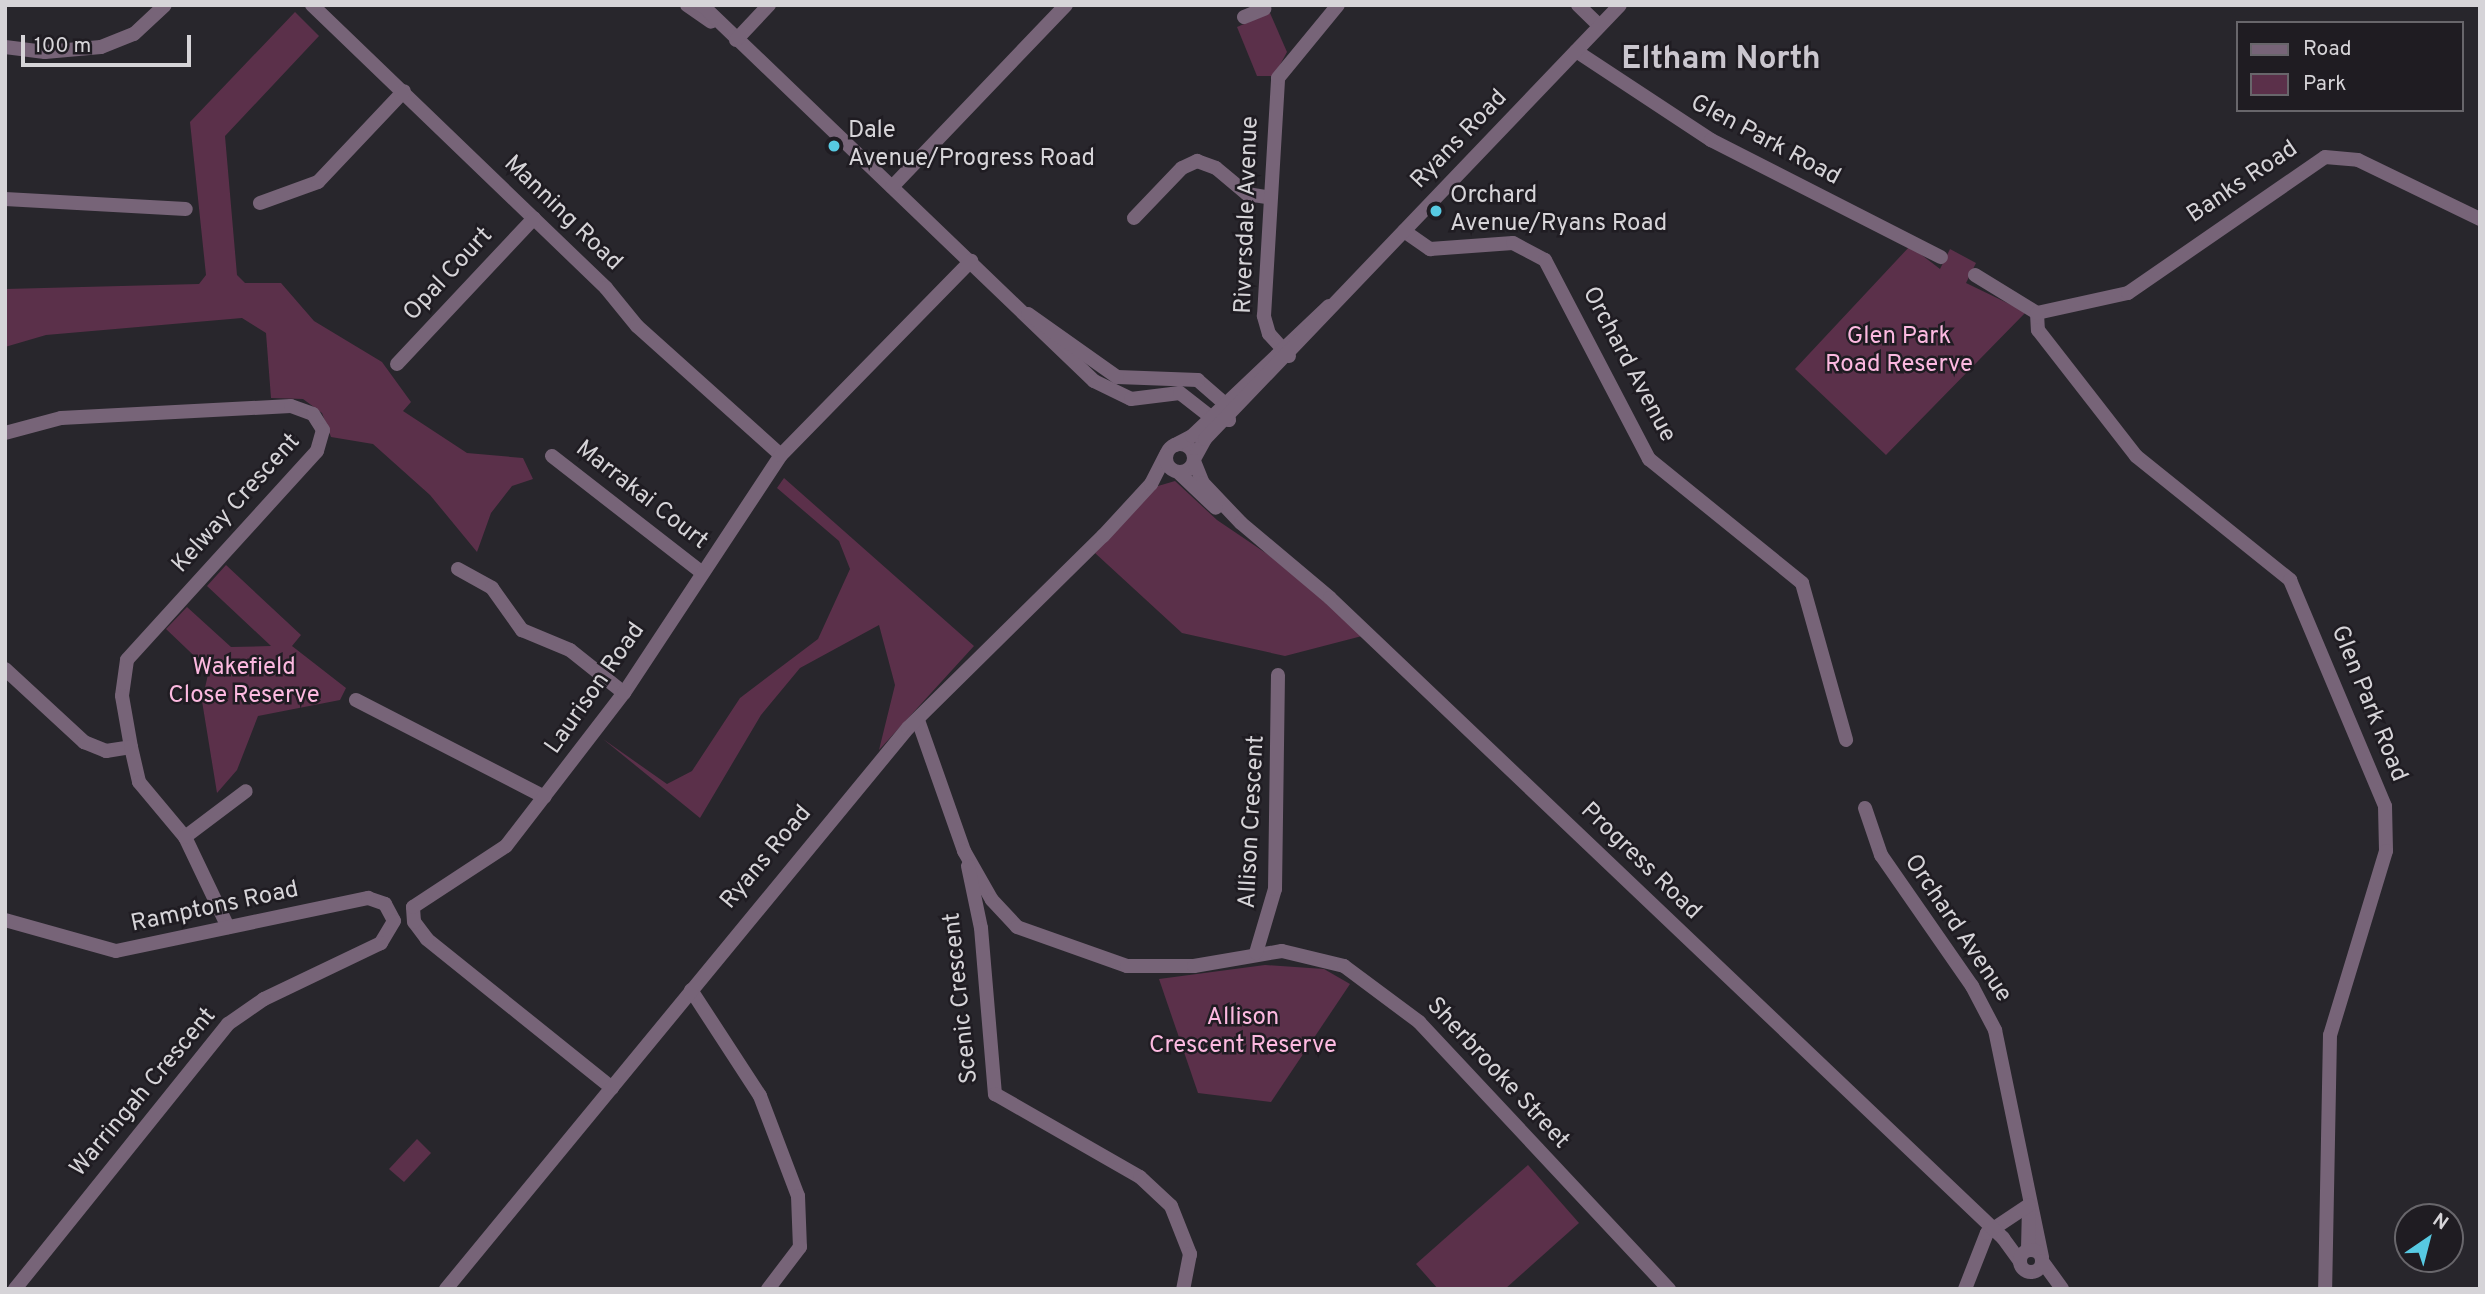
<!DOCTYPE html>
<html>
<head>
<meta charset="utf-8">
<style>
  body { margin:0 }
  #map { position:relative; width:2485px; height:1294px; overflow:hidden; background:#28262c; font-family:Overpass,sans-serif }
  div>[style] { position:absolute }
  .green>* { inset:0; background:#5b304a }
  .minor>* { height:14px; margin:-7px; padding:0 7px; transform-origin:7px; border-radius:7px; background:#776478 }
  .tertiary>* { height:14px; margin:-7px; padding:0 7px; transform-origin:7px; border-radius:7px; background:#776478 }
  .tertiary>.ring { margin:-7px; padding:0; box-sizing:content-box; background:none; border:14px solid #776478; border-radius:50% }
  .dots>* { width:19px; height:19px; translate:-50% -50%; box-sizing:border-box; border:4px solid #1f1c22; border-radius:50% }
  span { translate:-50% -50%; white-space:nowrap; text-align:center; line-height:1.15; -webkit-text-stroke:5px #1f1c22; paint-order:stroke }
  .poi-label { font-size:24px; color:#d6d4d8 }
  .left { translate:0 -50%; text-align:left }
  .street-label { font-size:24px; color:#d6d4d8 }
  .park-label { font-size:24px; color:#fcb9e0 }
  .district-label { font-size:32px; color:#cac6ce; font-weight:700 }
  .frame { position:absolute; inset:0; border:7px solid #d6d4d8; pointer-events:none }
  .legend { position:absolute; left:2236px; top:21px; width:228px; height:91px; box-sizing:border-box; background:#1f1c22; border:2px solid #68666b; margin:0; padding:9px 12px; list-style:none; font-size:21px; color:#d6d4d8 }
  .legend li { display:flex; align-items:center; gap:14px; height:35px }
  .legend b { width:35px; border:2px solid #68666b }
  .north { position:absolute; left:2394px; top:1203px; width:70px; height:70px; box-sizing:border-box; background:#1f1c22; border:2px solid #68666b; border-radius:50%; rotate:35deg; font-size:19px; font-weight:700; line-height:28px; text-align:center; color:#d6d4d8 }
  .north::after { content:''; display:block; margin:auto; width:24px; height:32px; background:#57c9e2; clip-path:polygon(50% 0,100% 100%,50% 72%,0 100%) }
  .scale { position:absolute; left:21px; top:35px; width:170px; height:32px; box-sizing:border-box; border:4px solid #d6d4d8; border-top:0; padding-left:9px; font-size:21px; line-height:24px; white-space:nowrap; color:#d6d4d8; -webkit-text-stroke:5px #1f1c22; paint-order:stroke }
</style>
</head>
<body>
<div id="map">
  <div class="green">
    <i style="clip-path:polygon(295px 12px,319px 36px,225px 136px,237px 275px,245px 283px,281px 283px,314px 321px,382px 362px,411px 402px,403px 411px,467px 453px,523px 458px,533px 479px,512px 486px,491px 513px,477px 552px,430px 495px,373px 444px,331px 437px,322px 413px,303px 399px,271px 398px,266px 333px,242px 318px,46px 335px,5px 347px,5px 289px,199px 284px,206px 275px,190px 122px)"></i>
    <i style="clip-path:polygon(1270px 13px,1287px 52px,1274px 76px,1257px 76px,1237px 27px)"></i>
    <i style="clip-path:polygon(1910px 246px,1940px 269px,1950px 249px,1976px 263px,1966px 283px,2026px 312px,1886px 455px,1795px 369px)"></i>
    <i style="clip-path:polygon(784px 478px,974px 646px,879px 750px,895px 685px,879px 625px,800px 668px,761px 715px,700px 818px,603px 739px,667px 784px,692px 771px,740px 698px,818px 639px,850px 569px,839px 541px,777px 488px)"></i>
    <i style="clip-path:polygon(1175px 481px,1217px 520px,1288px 568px,1362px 636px,1285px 656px,1182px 633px,1095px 553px,1122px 519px,1158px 486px)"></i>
    <i style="clip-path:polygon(226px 565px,301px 635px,292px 646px,346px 688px,340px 700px,258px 716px,237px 770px,217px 793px,202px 701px,209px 670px,166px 629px,187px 607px,231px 647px,271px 646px,207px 586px)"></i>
    <i style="clip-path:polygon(1265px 965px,1324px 969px,1350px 984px,1271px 1102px,1198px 1093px,1159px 979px)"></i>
    <i style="clip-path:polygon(417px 1139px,431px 1153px,404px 1182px,389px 1169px)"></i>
    <i style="clip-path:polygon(1528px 1165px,1579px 1223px,1505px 1289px,1438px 1289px,1416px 1264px)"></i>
  </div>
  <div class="minor">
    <i style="left:312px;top:5px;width:408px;rotate:43.9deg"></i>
    <i style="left:606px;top:288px;width:49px;rotate:50.8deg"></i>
    <i style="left:637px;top:326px;width:193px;rotate:41.9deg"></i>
    <i style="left:687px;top:5px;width:29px;rotate:35deg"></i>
    <i style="left:702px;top:5px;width:543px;rotate:43.81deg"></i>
    <i style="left:1094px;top:381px;width:41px;rotate:25.9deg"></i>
    <i style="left:1131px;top:399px;width:49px;rotate:-7deg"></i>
    <i style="left:1180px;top:393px;width:39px;rotate:38deg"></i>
    <i style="left:1211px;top:417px;width:18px;rotate:9deg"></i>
    <i style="left:1229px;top:420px;width:18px;rotate:-106deg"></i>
    <i style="left:1224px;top:403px;width:35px;rotate:-139deg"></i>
    <i style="left:1198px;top:380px;width:81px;rotate:-177.9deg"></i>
    <i style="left:1117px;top:377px;width:109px;rotate:-144.7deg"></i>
    <i style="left:1578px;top:5px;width:30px;rotate:44deg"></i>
    <i style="left:1244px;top:17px;width:22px;rotate:-22deg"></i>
    <i style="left:736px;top:40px;width:48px;rotate:-46.7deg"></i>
    <i style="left:5px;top:47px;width:40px;rotate:7.1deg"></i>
    <i style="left:45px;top:52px;width:56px;rotate:-5.1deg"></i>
    <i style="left:101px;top:47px;width:35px;rotate:-22deg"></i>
    <i style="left:134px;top:34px;width:42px;rotate:-43.1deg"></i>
    <i style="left:1576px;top:51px;width:162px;rotate:33.4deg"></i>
    <i style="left:1711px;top:140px;width:258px;rotate:27deg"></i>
    <i style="left:892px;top:187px;width:252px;rotate:-46.3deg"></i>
    <i style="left:5px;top:199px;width:181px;rotate:3.2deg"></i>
    <i style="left:260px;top:203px;width:62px;rotate:-19.9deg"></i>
    <i style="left:318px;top:182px;width:125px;rotate:-46.6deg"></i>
    <i style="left:1134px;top:218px;width:69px;rotate:-46.2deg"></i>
    <i style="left:1182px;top:168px;width:17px;rotate:-25deg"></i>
    <i style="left:1197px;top:161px;width:20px;rotate:20deg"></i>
    <i style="left:1216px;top:168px;width:40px;rotate:40deg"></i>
    <i style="left:1247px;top:194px;width:20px;rotate:9deg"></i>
    <i style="left:1404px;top:231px;width:32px;rotate:35deg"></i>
    <i style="left:1430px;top:249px;width:83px;rotate:-4.1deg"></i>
    <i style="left:1513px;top:243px;width:36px;rotate:28deg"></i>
    <i style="left:1545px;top:260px;width:225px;rotate:62.4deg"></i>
    <i style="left:1649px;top:459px;width:197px;rotate:39deg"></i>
    <i style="left:1802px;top:583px;width:163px;rotate:74.3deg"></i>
    <i style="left:1975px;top:275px;width:73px;rotate:31.5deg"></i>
    <i style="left:2037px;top:313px;width:17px;rotate:87deg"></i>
    <i style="left:2038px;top:330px;width:160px;rotate:52.1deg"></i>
    <i style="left:2136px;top:456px;width:198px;rotate:38.8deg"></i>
    <i style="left:2290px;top:580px;width:245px;rotate:67.2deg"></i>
    <i style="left:2385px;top:806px;width:45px;rotate:88.7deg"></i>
    <i style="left:2386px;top:851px;width:192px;rotate:106.9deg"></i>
    <i style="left:2330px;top:1035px;width:254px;rotate:91.1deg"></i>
    <i style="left:2037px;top:313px;width:93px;rotate:-12.4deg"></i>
    <i style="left:2128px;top:293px;width:239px;rotate:-34.6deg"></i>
    <i style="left:2325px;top:157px;width:33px;rotate:5deg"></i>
    <i style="left:2358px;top:160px;width:136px;rotate:25.8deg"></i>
    <i style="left:1289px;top:356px;width:30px;rotate:-132deg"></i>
    <i style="left:1269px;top:334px;width:19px;rotate:-106deg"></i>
    <i style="left:1264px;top:316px;width:238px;rotate:-86.6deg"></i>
    <i style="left:1278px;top:78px;width:94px;rotate:-50.6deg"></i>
    <i style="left:397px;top:364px;width:200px;rotate:-46.8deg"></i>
    <i style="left:5px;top:433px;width:58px;rotate:-15deg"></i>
    <i style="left:61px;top:418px;width:230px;rotate:-3deg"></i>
    <i style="left:291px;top:406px;width:23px;rotate:20deg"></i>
    <i style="left:313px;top:414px;width:19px;rotate:58deg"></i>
    <i style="left:323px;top:430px;width:22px;rotate:106deg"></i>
    <i style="left:317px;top:451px;width:282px;rotate:132.3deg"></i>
    <i style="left:127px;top:660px;width:36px;rotate:98deg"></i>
    <i style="left:122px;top:696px;width:52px;rotate:80deg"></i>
    <i style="left:552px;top:456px;width:189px;rotate:37.9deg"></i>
    <i style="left:458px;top:569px;width:39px;rotate:29deg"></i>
    <i style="left:492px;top:588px;width:52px;rotate:54.5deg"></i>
    <i style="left:522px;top:630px;width:52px;rotate:22.6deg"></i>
    <i style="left:570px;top:650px;width:69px;rotate:38.5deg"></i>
    <i style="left:5px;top:669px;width:108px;rotate:42.7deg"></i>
    <i style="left:84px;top:742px;width:24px;rotate:22deg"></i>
    <i style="left:106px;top:751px;width:25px;rotate:-9deg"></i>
    <i style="left:131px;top:747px;width:36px;rotate:77deg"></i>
    <i style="left:139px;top:782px;width:72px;rotate:50.1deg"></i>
    <i style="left:185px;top:837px;width:100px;rotate:64.5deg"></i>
    <i style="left:356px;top:700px;width:212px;rotate:27.2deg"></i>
    <i style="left:919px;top:723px;width:136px;rotate:70.6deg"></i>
    <i style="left:964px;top:851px;width:56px;rotate:60.3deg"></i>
    <i style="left:992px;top:900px;width:37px;rotate:47deg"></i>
    <i style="left:1017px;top:927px;width:117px;rotate:19.5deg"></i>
    <i style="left:1127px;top:966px;width:67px"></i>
    <i style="left:1194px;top:966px;width:89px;rotate:-9.7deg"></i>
    <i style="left:1282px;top:951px;width:64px;rotate:13.6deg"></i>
    <i style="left:1344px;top:966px;width:94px;rotate:36.7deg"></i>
    <i style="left:1419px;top:1022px;width:366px;rotate:46.9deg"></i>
    <i style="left:1865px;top:808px;width:50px;rotate:71.2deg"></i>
    <i style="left:1881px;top:855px;width:160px;rotate:55.2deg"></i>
    <i style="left:1972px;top:986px;width:50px;rotate:62.4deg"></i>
    <i style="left:1995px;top:1030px;width:232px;rotate:78.3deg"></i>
    <i style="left:185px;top:837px;width:76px;rotate:-37deg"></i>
    <i style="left:968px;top:866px;width:63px;rotate:78.2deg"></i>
    <i style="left:981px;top:928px;width:167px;rotate:85.2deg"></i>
    <i style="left:995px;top:1094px;width:167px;rotate:29.8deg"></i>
    <i style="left:1140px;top:1177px;width:42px;rotate:43.1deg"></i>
    <i style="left:1171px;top:1206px;width:52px;rotate:68.4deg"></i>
    <i style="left:1190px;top:1254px;width:36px;rotate:101deg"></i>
    <i style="left:5px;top:920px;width:115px;rotate:15.6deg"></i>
    <i style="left:116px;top:951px;width:258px;rotate:-11.9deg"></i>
    <i style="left:368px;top:898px;width:18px;rotate:19deg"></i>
    <i style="left:385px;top:904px;width:19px;rotate:62deg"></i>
    <i style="left:394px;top:921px;width:26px;rotate:121deg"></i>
    <i style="left:381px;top:943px;width:130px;rotate:154.4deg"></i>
    <i style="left:264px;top:999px;width:44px;rotate:145.2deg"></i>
    <i style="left:228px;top:1024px;width:340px;rotate:128.8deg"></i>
    <i style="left:1256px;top:953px;width:67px;rotate:-73.5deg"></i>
    <i style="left:1275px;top:889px;width:214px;rotate:-89.2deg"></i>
    <i style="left:691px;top:990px;width:126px;rotate:56.9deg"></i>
    <i style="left:760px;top:1096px;width:107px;rotate:69.2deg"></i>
    <i style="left:798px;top:1196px;width:51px;rotate:87.8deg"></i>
    <i style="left:800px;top:1247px;width:53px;rotate:127.3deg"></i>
    <i style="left:612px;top:1088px;width:238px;rotate:-141.2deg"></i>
    <i style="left:427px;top:939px;width:21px;rotate:-127deg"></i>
    <i style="left:414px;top:922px;width:15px;rotate:-94deg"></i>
    <i style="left:413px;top:907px;width:111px;rotate:-33.3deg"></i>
    <i style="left:506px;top:846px;width:193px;rotate:-52.4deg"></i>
    <i style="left:624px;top:693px;width:285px;rotate:-56.6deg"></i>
    <i style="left:781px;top:455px;width:272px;rotate:-45.6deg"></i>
    <i style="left:2028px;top:1250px;width:45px;rotate:-88.7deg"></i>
    <i style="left:446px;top:1289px;width:727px;rotate:-50.53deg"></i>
    <i style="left:908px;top:728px;width:274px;rotate:-44.6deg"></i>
    <i style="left:1103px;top:536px;width:71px;rotate:-47.3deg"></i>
    <i style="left:1151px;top:484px;width:33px;rotate:-63deg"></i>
    <i style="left:1965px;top:1289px;width:60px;rotate:-68.6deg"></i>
    <i style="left:1987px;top:1233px;width:50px;rotate:-33.7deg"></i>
  </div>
  <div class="tertiary">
    <i class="ring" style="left:1166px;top:444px;width:14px;height:14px"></i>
    <i style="left:1175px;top:445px;width:19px;rotate:-28deg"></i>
    <i style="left:1192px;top:436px;width:189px;rotate:-43.5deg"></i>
    <i style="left:1194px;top:459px;width:23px;rotate:-61deg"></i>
    <i style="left:1205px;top:439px;width:600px;rotate:-46.28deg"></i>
    <i style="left:1194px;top:461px;width:24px;rotate:68deg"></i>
    <i style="left:1203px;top:483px;width:55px;rotate:46.5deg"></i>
    <i style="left:1241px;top:523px;width:116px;rotate:40.1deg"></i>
    <i style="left:1330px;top:598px;width:929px;rotate:43.56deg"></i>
    <i style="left:2003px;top:1238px;width:29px;rotate:54deg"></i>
    <i style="left:1178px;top:472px;width:52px;rotate:43.5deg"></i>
    <i class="ring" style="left:2020px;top:1250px;width:8px;height:8px"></i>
    <i style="left:2042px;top:1261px;width:34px;rotate:54deg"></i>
  </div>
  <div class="dots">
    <i style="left:834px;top:146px;background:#57c9e2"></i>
    <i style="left:1436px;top:211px;background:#57c9e2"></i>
  </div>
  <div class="poi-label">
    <span class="left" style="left:848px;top:146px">Dale<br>Avenue/Progress Road</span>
    <span class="left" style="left:1450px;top:211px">Orchard<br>Avenue/Ryans Road</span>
  </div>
  <div class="street-label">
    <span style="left:1460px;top:140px;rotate:-46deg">Ryans Road</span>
    <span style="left:1765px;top:141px;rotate:28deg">Glen Park Road</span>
    <span style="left:2243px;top:183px;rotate:-34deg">Banks Road</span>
    <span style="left:562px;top:214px;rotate:44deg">Manning Road</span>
    <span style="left:1248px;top:215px;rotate:-88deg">Riversdale Avenue</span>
    <span style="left:449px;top:275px;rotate:-47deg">Opal Court</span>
    <span style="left:1628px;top:365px;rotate:62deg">Orchard Avenue</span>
    <span style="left:641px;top:496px;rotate:38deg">Marrakai Court</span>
    <span style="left:237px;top:504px;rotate:-48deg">Kelway Crescent</span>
    <span style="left:596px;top:689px;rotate:-55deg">Laurison Road</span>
    <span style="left:2368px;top:704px;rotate:68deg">Glen Park Road</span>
    <span style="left:1253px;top:822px;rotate:-87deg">Allison Crescent</span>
    <span style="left:767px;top:858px;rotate:-50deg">Ryans Road</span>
    <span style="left:1640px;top:862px;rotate:44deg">Progress Road</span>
    <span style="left:215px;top:908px;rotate:-12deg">Ramptons Road</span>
    <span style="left:1957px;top:929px;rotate:56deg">Orchard Avenue</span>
    <span style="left:962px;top:998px;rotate:-96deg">Scenic Crescent</span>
    <span style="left:1497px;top:1074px;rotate:47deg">Sherbrooke Street</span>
    <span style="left:144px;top:1093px;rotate:-50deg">Warringah Crescent</span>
  </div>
  <div class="park-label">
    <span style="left:1899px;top:352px">Glen Park<br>Road Reserve</span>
    <span style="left:244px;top:683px">Wakefield<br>Close Reserve</span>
    <span style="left:1243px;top:1033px">Allison<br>Crescent Reserve</span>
  </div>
  <div class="district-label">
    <span style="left:1721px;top:60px">Eltham North</span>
  </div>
  <div class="frame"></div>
  <ul class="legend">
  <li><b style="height:9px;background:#776478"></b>Road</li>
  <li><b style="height:19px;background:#5b304a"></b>Park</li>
  </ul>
  <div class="north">N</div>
  <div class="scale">100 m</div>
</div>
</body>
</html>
